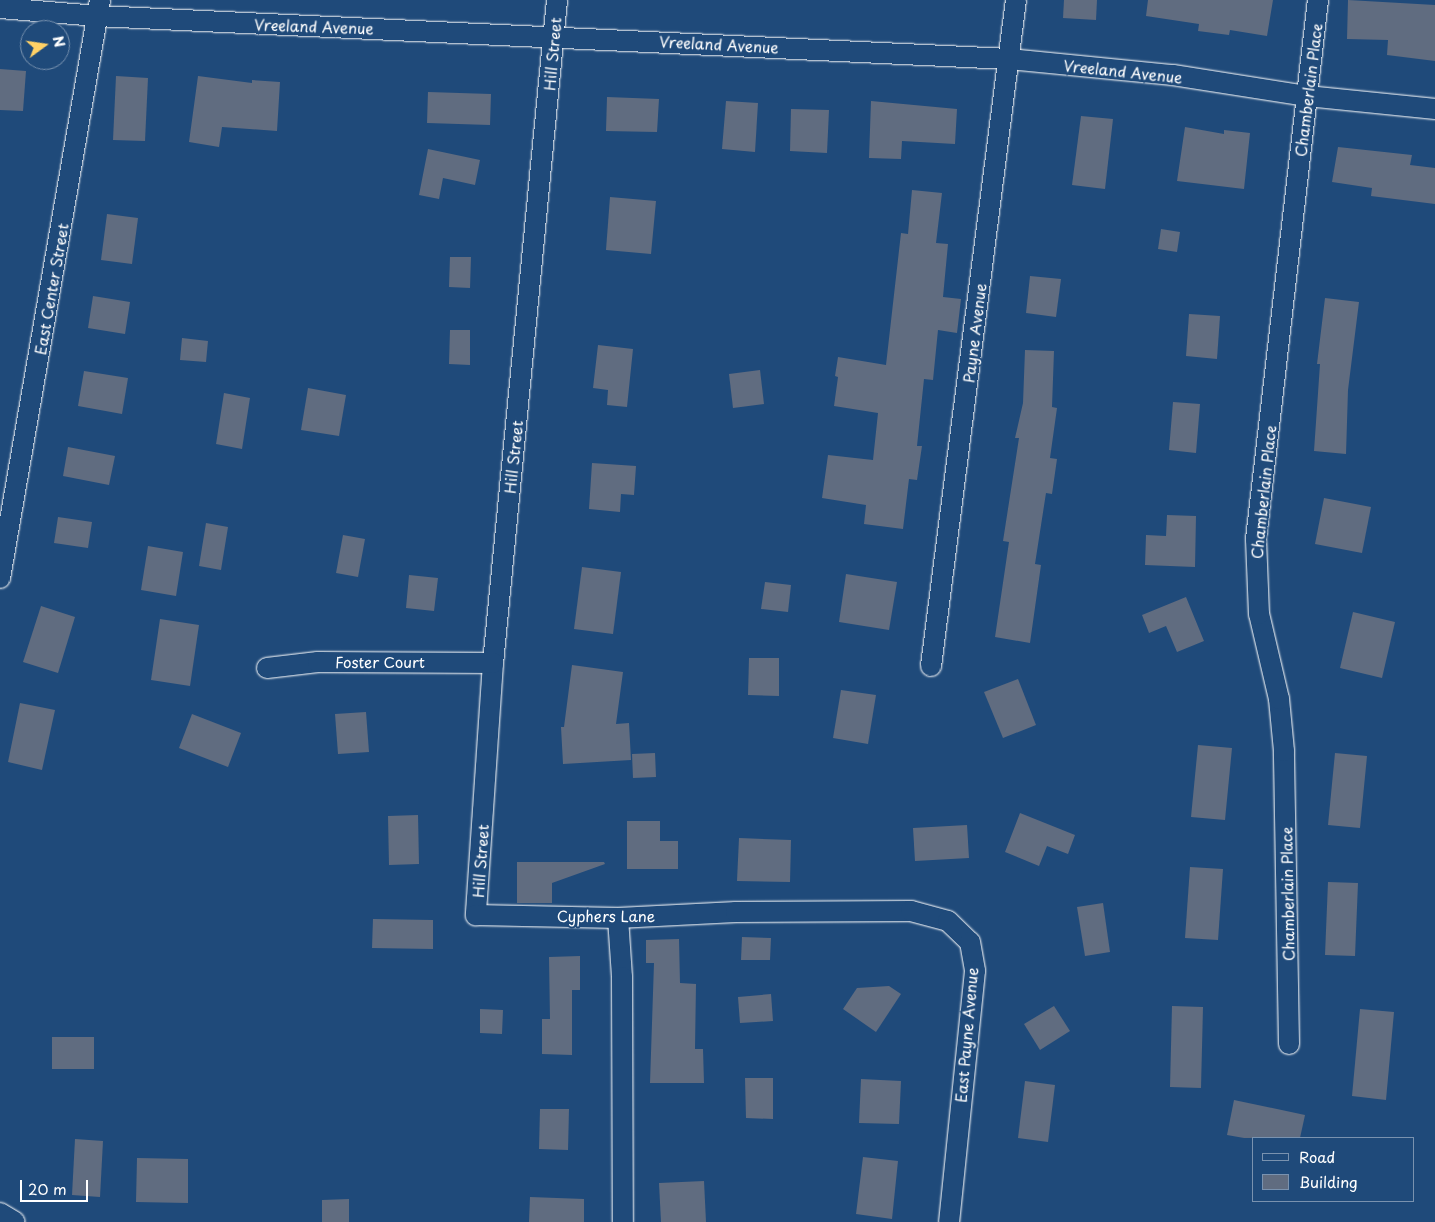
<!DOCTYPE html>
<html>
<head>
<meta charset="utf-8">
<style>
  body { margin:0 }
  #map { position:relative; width:1435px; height:1222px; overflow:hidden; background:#1f4a7a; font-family:"Playpen Sans",sans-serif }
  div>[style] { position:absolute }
  .building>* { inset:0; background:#606c80 }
  .roads { filter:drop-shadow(0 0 1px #fff) drop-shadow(0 0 1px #fff) }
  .street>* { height:20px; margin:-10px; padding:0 10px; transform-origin:10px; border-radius:10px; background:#1f4a7a }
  span { translate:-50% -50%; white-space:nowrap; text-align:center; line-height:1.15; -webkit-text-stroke:4px #1f4a7a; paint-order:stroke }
  .street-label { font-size:15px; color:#fff }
  .legend { position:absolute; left:1252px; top:1137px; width:162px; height:65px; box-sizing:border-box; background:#1f4a7a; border:1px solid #7992af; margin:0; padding:6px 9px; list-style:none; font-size:15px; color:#fff }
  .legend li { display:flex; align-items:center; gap:10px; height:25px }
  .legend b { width:25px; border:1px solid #7992af }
  .north { position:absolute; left:20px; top:20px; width:50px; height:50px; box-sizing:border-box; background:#1f4a7a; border:1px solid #7992af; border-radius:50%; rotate:76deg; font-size:14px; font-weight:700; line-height:20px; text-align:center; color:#fff }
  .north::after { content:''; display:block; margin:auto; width:18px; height:22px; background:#ffd166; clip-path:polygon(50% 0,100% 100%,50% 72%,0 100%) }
  .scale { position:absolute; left:20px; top:1180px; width:68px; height:22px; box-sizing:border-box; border:2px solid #fff; border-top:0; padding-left:6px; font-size:15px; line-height:18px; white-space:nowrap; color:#fff; -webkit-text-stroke:4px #1f4a7a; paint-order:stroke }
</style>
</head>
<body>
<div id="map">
  <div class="building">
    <i style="clip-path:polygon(1064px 0,1097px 0,1096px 20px,1063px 18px)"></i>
    <i style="clip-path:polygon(1148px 0,1273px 0,1267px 36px,1230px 30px,1229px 35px,1198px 31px,1199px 24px,1146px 16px)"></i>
    <i style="clip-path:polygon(1348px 0,1435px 5px,1435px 61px,1387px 55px,1388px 40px,1347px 39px)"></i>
    <i style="clip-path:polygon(0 69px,26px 71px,23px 111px,0 110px)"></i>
    <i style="clip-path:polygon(116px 76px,148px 78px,145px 141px,113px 140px)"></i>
    <i style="clip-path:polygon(198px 76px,252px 83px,252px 80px,280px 82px,277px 131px,222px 127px,219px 147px,189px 142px)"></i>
    <i style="clip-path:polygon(428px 92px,491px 94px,490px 125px,427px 123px)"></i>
    <i style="clip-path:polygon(607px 97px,659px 99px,657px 132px,606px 131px)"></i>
    <i style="clip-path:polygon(726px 101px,758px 103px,755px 152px,722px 149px)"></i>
    <i style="clip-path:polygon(871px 101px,957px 109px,955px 144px,902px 141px,901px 159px,869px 158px)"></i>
    <i style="clip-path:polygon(791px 109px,829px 110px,827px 153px,790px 151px)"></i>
    <i style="clip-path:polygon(1081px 116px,1113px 119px,1105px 189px,1072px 185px)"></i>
    <i style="clip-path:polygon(1185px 127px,1224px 134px,1224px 130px,1250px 133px,1244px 189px,1177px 181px)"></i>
    <i style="clip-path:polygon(1338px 147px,1412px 155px,1410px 165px,1435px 168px,1435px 204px,1371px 196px,1372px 188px,1332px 182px)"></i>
    <i style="clip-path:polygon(428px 149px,480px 160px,475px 185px,443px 178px,439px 199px,419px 195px)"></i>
    <i style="clip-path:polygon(912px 190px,942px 193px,936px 243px,948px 244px,943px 297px,961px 299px,957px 333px,938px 330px,933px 380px,924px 379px,917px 446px,922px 446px,917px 480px,909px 479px,903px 529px,864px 524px,866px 505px,822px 498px,828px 455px,873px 460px,878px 413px,834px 406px,838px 377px,835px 376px,838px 357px,886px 365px,901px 233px,908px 234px)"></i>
    <i style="clip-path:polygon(610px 197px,656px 201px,651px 254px,606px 250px)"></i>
    <i style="clip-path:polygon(107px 214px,138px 218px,132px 264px,101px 260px)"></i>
    <i style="clip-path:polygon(1161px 229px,1180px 232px,1177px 252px,1158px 249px)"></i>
    <i style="clip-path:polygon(450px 257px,471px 257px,470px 288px,449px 287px)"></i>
    <i style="clip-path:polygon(1030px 276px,1061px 279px,1056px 317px,1026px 313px)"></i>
    <i style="clip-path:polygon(93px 296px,130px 302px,125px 334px,88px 328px)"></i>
    <i style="clip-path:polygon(1325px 298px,1359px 302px,1348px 390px,1346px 454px,1314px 451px,1320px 364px,1317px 364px)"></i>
    <i style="clip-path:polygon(1189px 314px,1220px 316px,1217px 359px,1186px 356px)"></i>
    <i style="clip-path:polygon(450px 330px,470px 330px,470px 365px,449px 364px)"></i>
    <i style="clip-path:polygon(182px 338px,208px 341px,206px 362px,180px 360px)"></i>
    <i style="clip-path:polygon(598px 345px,633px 349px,627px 407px,607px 405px,608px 390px,593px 388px)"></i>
    <i style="clip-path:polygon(1025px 350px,1054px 351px,1052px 407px,1057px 408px,1050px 458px,1057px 459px,1052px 494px,1046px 493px,1035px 564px,1041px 565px,1030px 643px,995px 637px,1009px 542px,1003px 541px,1019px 438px,1015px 438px,1023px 403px)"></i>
    <i style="clip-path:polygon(760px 370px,764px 404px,733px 408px,729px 374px)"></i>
    <i style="clip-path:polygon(84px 371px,128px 378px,122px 414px,78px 406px)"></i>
    <i style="clip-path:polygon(308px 388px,346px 395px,339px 436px,301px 430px)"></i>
    <i style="clip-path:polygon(224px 393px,250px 398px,242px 449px,216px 444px)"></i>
    <i style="clip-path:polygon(1173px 402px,1200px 404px,1196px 453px,1169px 450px)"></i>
    <i style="clip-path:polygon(68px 447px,115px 456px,109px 485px,63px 476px)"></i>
    <i style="clip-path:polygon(592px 463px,636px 466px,634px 495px,621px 494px,620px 512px,589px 509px)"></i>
    <i style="clip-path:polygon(1324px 498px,1371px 507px,1362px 553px,1315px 544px)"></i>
    <i style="clip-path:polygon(1167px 515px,1196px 516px,1195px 567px,1145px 565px,1146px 535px,1166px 536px)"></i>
    <i style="clip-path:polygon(58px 517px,92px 522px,88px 548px,54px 543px)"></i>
    <i style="clip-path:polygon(206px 523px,228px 527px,221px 570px,199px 566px)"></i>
    <i style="clip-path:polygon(343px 535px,365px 539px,358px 577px,336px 573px)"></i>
    <i style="clip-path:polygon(148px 546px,183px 552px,176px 596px,141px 590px)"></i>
    <i style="clip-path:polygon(582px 567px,621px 572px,613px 634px,574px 629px)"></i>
    <i style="clip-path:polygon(846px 574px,897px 582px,889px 630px,839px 622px)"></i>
    <i style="clip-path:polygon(409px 575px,438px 578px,434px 611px,406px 608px)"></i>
    <i style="clip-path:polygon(765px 582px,791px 585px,788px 612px,761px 609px)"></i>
    <i style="clip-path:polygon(1186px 597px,1204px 641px,1177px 652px,1166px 626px,1149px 633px,1142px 615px)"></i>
    <i style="clip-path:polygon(41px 606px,75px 617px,58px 673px,23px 662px)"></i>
    <i style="clip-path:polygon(1353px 612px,1395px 622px,1382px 678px,1340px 668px)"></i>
    <i style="clip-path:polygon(160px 619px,199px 625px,190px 686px,151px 680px)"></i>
    <i style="clip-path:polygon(749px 658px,779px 658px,779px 696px,748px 695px)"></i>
    <i style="clip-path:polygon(572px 665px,623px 672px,616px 724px,629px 723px,631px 760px,563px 764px,561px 727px,564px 727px)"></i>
    <i style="clip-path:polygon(1018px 679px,1036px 725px,1003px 738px,984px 692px)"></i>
    <i style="clip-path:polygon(841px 690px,876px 695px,868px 744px,833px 738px)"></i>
    <i style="clip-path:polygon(20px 703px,55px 710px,42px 770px,8px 762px)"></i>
    <i style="clip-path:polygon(366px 712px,369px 752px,338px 754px,335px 714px)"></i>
    <i style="clip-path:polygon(192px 714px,241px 733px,228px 767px,179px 748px)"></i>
    <i style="clip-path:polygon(1198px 745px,1232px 748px,1225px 820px,1191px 817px)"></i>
    <i style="clip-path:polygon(655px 753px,656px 777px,633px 778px,632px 754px)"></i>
    <i style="clip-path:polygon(1335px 753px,1367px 756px,1360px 828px,1328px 825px)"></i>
    <i style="clip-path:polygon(1020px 813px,1075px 835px,1068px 854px,1047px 846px,1039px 866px,1005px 852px)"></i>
    <i style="clip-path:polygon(418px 815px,419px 864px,389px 865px,388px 816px)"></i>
    <i style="clip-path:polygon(627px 821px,660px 821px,660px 841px,678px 841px,678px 869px,627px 869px)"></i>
    <i style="clip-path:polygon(967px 825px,969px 858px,915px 861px,913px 828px)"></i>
    <i style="clip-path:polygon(739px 838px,791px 840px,790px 882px,737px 881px)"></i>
    <i style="clip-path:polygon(517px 862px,604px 862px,605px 864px,552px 883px,552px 903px,517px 903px)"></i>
    <i style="clip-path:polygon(1190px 867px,1223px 869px,1218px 940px,1185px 938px)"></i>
    <i style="clip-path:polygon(1328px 882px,1358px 883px,1355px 956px,1325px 955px)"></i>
    <i style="clip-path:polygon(1103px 903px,1110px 952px,1085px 956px,1077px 907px)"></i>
    <i style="clip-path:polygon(373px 919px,433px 920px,433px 949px,372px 948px)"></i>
    <i style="clip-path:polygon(742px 937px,771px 938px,770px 960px,741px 960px)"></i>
    <i style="clip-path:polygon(679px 939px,680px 983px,696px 984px,695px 1049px,703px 1049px,704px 1083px,650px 1083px,654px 963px,646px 963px,646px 940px)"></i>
    <i style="clip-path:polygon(580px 956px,580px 990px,572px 990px,572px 1055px,542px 1054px,542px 1019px,550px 1019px,549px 957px)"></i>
    <i style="clip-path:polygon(889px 986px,901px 994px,876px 1032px,843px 1009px,857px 988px)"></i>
    <i style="clip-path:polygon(771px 994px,773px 1021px,740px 1023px,738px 997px)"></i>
    <i style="clip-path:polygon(1054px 1006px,1070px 1031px,1040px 1050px,1024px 1024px)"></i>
    <i style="clip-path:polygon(1172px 1006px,1203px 1007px,1201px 1088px,1170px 1087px)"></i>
    <i style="clip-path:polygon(480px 1009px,503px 1010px,502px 1034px,480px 1033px)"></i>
    <i style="clip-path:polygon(1360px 1009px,1394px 1012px,1386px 1100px,1352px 1096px)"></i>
    <i style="clip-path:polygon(52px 1037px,94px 1037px,94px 1069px,52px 1069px)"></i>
    <i style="clip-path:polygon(745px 1078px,773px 1078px,773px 1119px,746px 1118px)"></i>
    <i style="clip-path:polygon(861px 1079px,901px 1081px,899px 1124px,859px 1123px)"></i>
    <i style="clip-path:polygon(1025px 1081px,1055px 1085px,1048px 1142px,1018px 1138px)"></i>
    <i style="clip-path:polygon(1234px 1100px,1305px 1115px,1300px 1138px,1244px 1138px,1227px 1135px)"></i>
    <i style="clip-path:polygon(540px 1109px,569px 1109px,568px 1150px,539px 1149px)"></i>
    <i style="clip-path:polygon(75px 1139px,103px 1141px,100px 1197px,72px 1195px)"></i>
    <i style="clip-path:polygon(863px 1157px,898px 1161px,892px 1219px,856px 1214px)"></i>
    <i style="clip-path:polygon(137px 1158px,188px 1159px,188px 1203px,136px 1202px)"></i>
    <i style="clip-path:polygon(704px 1181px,706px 1222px,661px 1222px,659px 1183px)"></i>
    <i style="clip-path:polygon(530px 1197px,584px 1199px,584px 1222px,529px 1222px)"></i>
    <i style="clip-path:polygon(349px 1199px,349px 1222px,322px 1222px,322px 1200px)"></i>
  </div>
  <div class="roads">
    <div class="street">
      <i style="left:557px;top:0;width:666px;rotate:95.51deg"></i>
      <i style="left:493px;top:663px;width:253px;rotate:93.9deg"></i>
      <i style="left:476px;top:915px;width:142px;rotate:1.2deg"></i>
      <i style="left:618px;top:918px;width:118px;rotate:-2.9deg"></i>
      <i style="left:736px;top:912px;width:175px;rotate:-0.3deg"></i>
      <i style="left:911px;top:911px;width:38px;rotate:15deg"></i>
      <i style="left:948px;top:921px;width:30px;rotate:44deg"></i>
      <i style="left:970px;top:942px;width:29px;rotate:80deg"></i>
      <i style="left:975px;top:971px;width:252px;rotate:95.9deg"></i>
      <i style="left:0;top:8px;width:97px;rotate:4.7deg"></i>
      <i style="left:97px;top:16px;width:913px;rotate:2.7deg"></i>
      <i style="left:1009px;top:59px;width:165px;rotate:5.6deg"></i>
      <i style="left:1173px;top:75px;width:136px;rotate:8.9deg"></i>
      <i style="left:1307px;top:96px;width:129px;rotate:5.8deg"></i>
      <i style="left:0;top:578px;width:587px;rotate:-80.18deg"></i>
      <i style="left:931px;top:666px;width:671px;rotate:-82.73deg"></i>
      <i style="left:267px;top:668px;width:51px;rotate:-6.7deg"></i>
      <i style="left:318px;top:662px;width:175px;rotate:0.3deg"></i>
      <i style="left:618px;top:918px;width:59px;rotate:86.1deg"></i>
      <i style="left:622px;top:977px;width:245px;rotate:89.8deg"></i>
      <i style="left:1289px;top:1044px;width:293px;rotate:-91deg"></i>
      <i style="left:1284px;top:751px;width:52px;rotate:-95.5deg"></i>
      <i style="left:1279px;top:699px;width:87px;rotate:-103.2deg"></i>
      <i style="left:1259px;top:614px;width:75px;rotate:-92.3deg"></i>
      <i style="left:1256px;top:539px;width:543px;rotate:-83.44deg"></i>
      <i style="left:0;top:1213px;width:17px;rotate:31deg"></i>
    </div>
  </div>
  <div class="street-label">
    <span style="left:314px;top:26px;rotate:2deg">Vreeland Avenue</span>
    <span style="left:719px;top:44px;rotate:3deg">Vreeland Avenue</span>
    <span style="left:552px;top:54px;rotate:-85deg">Hill Street</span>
    <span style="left:1123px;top:71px;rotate:6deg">Vreeland Avenue</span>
    <span style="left:1308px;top:90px;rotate:-83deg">Chamberlain Place</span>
    <span style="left:51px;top:289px;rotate:-80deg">East Center Street</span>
    <span style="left:974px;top:333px;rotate:-83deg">Payne Avenue</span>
    <span style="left:513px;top:457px;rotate:-84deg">Hill Street</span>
    <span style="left:1263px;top:492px;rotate:-84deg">Chamberlain Place</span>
    <span style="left:380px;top:662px">Foster Court</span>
    <span style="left:480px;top:861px;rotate:-86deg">Hill Street</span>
    <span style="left:1287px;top:894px;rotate:-91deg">Chamberlain Place</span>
    <span style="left:606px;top:916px">Cyphers Lane</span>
    <span style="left:966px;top:1035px;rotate:-85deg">East Payne Avenue</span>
  </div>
  <ul class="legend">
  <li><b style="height:6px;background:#1f4a7a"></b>Road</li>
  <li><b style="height:14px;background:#606c80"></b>Building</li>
  </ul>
  <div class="north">N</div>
  <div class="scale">20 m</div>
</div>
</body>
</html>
